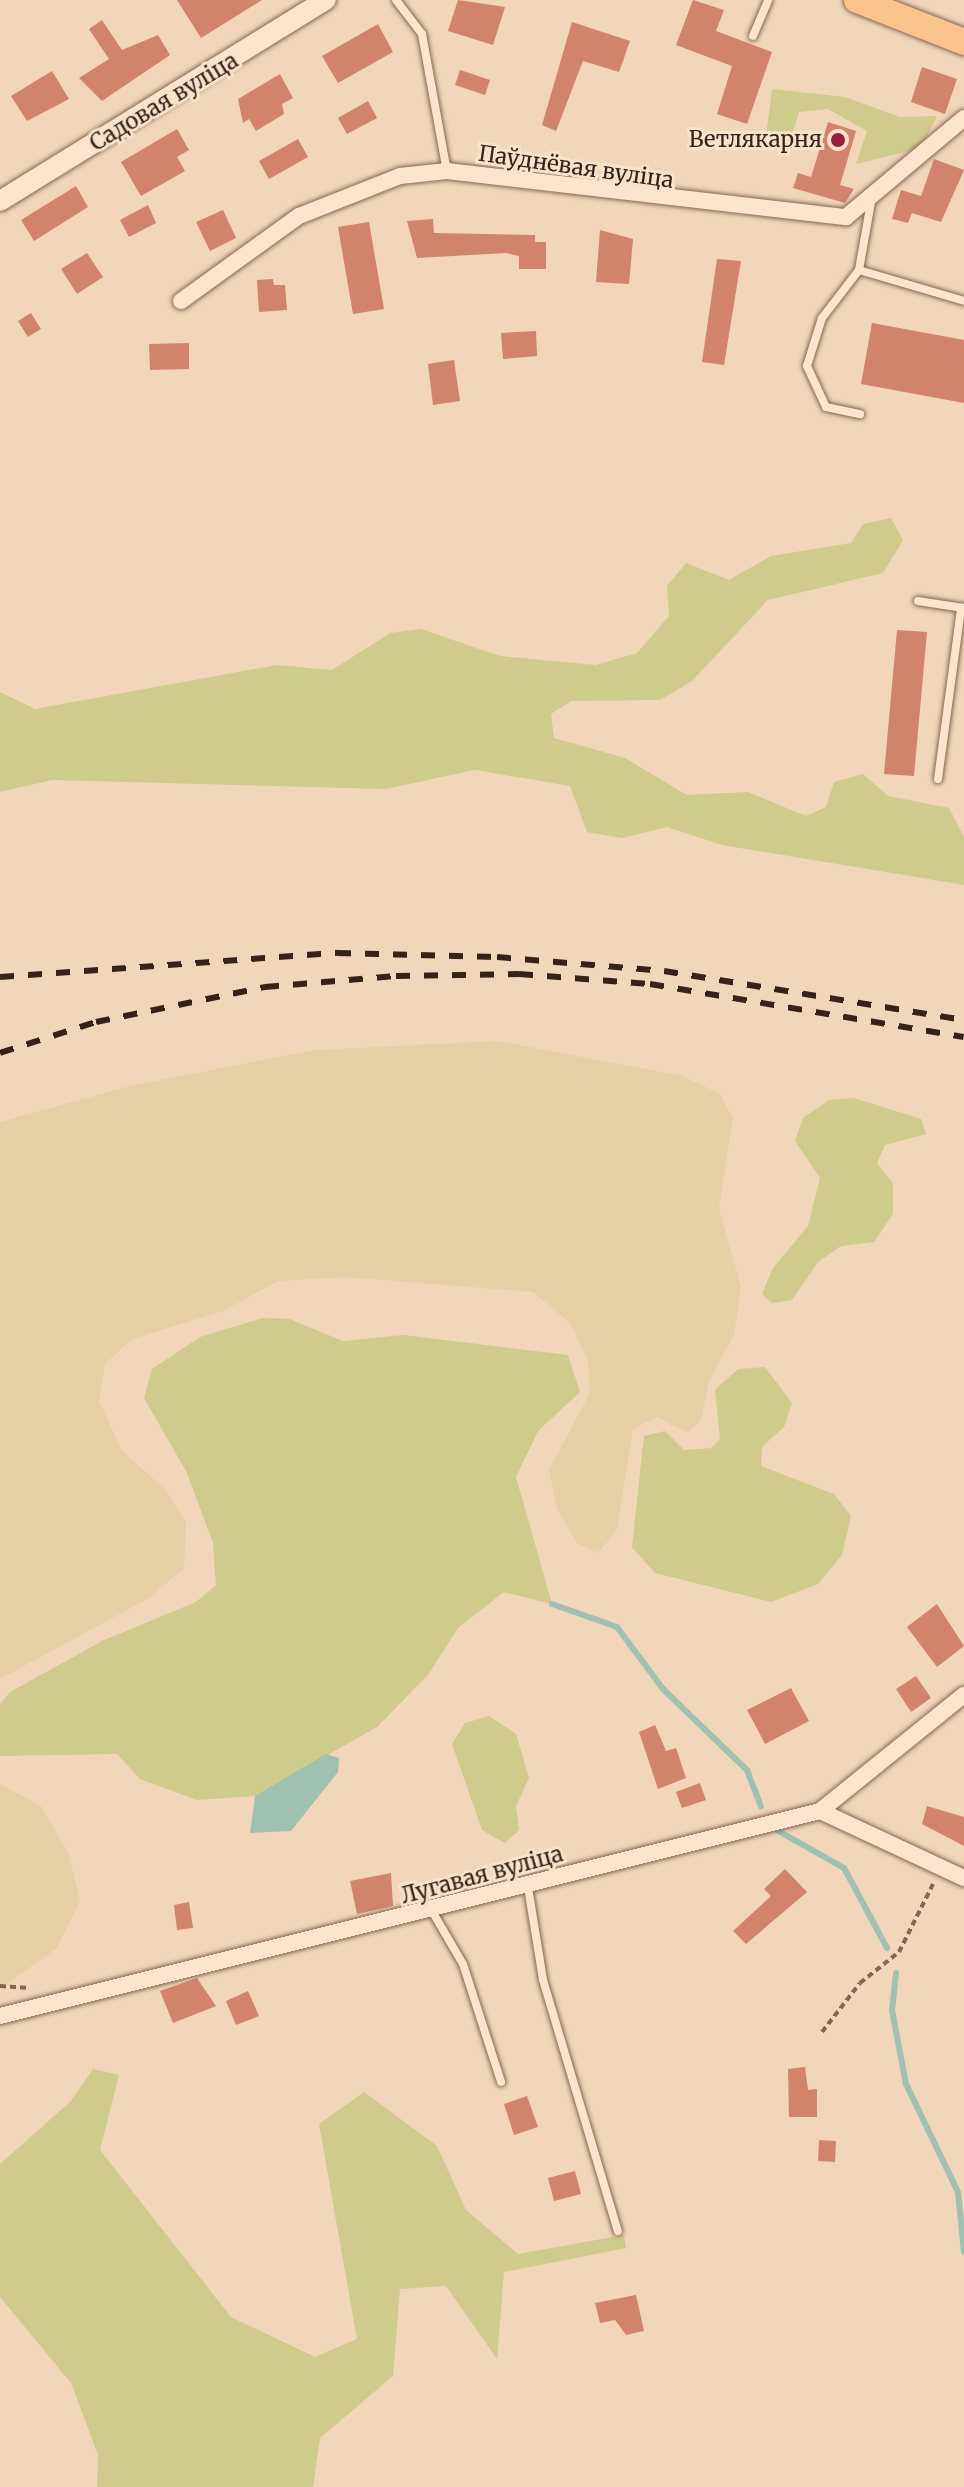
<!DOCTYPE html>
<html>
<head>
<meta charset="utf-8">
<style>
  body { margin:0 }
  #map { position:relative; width:964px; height:2487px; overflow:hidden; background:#f1d6b9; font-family:Merriweather,serif }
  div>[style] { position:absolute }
  .farmland>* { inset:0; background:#e7d0a6 }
  .green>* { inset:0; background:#cfcb8d }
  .water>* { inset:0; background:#9ec1b0 }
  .stream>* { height:6px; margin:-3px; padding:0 3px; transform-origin:3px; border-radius:3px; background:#9ec1b0 }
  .building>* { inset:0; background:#d2836b }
  .path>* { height:4px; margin-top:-2px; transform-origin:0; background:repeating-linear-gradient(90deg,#886553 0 6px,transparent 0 10px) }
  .roads { filter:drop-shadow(0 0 2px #886553) drop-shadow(0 0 2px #886553) }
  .service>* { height:8px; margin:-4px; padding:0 4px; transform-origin:4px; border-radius:4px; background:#fce5cc }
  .minor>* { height:16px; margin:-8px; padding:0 8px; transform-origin:8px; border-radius:8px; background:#fce5cc }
  .tertiary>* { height:20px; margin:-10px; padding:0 10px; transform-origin:10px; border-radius:10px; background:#fce5cc }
  .primary>* { height:26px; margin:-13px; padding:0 13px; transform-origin:13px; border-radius:13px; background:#f9c38c }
  .rail>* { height:6px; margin-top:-3px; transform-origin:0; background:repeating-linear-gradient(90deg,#362219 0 14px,transparent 0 28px) }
  .dots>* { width:22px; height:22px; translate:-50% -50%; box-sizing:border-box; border:4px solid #f8e2c9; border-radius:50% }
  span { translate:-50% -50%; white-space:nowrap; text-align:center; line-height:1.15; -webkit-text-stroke:6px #f8e2c9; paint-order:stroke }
  .street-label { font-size:22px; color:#362219 }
  .poi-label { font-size:22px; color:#362219 }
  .right { translate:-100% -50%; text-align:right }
</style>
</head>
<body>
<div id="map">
  <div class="farmland">
    <i style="clip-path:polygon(497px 1041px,683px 1076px,720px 1094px,733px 1118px,719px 1208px,741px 1287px,734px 1335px,709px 1381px,701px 1420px,688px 1433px,657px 1417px,633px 1429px,617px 1530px,598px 1553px,577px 1543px,557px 1508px,549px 1470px,590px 1393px,588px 1360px,570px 1323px,533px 1292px,346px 1277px,278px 1281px,223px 1311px,132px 1339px,105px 1364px,99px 1401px,122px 1451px,164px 1488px,186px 1522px,184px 1568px,149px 1598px,0 1679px,0 1122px,130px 1086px,315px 1050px)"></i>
    <i style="clip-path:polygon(0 1784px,41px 1806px,69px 1855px,80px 1902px,56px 1949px,0 1988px)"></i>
  </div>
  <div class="green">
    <i style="clip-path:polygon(772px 89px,845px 97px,900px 117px,937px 116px,921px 148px,856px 164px,867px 131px,828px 109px,799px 112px,789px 145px,766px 136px)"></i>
    <i style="clip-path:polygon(891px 518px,903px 540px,883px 573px,768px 600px,692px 681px,660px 700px,571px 701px,551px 714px,554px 738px,625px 758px,687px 795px,748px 792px,806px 816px,826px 807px,834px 782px,863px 774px,888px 796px,949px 808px,964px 837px,964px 885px,722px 845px,667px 827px,622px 838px,587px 832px,570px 786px,475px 770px,385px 789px,52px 780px,0 792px,0 692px,35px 709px,277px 665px,332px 670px,390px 633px,421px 629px,500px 656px,596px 665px,637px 653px,669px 616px,667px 586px,686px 563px,729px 580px,771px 556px,851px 543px,863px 524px)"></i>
    <i style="clip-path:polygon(854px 1098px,921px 1119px,926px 1134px,885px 1145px,877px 1163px,893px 1184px,893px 1214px,874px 1242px,841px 1246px,818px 1262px,792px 1300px,772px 1303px,762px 1294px,773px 1268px,808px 1226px,820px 1178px,795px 1141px,803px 1118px,829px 1100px)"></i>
    <i style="clip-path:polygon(263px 1318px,289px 1319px,343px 1341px,404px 1335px,568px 1355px,580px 1392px,538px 1431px,516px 1477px,552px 1604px,504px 1592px,458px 1628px,428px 1675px,377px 1727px,255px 1796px,197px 1800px,140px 1779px,117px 1754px,0 1756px,0 1704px,10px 1692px,104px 1640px,196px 1602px,216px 1585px,213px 1543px,187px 1473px,144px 1398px,152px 1369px,200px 1337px)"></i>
    <i style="clip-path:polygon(765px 1367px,792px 1403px,784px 1427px,762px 1447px,761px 1466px,834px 1494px,851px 1516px,842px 1555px,818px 1584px,771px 1602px,655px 1573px,632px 1547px,644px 1436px,665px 1431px,684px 1450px,711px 1448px,720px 1439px,715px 1390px,738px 1369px)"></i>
    <i style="clip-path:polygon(489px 1716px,516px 1734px,529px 1778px,516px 1806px,519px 1830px,505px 1843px,482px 1830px,452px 1744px,465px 1723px)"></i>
    <i style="clip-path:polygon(93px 2069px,119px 2075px,100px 2150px,231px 2317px,315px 2357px,357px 2339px,319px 2124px,364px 2092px,437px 2146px,466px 2210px,518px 2254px,624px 2235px,626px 2248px,504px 2272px,497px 2359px,446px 2286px,400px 2289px,393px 2376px,320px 2438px,313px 2487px,97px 2487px,98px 2455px,71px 2383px,0 2297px,0 2164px,70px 2102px)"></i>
  </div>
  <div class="water">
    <i style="clip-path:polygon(326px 1754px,339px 1758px,338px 1772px,291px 1831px,250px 1833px,255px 1796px)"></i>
  </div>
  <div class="stream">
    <i style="left:552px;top:1604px;width:69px;rotate:19.5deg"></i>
    <i style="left:617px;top:1627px;width:77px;rotate:53.4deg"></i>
    <i style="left:663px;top:1689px;width:117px;rotate:44deg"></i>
    <i style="left:747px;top:1770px;width:39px;rotate:69deg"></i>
    <i style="left:775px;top:1829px;width:79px;rotate:29.5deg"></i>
    <i style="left:844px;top:1868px;width:91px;rotate:61.7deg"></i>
    <i style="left:896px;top:1973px;width:37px;rotate:96deg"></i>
    <i style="left:892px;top:2010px;width:75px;rotate:79.3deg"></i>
    <i style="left:906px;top:2084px;width:120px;rotate:64.3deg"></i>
    <i style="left:958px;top:2192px;width:60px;rotate:84.3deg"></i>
  </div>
  <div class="building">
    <i style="clip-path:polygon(177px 0,262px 0,201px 38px)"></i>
    <i style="clip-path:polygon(458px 0,505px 7px,493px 45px,448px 31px)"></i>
    <i style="clip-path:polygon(693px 0,724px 10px,716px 31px,772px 52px,747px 124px,717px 114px,732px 66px,676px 45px)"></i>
    <i style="clip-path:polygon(102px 20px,122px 50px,158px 35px,170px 55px,102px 101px,79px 78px,109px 59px,89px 29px)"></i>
    <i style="clip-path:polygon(572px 22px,630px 41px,619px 72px,583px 61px,556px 131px,542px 125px)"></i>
    <i style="clip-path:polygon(378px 24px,393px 52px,338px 83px,322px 56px)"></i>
    <i style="clip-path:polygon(922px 67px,957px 79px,945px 114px,911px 102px)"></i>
    <i style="clip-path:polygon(460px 70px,490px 80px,485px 95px,455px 85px)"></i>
    <i style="clip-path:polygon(52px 71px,69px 99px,27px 121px,11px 96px)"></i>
    <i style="clip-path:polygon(280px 74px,293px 98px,282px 104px,284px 114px,256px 131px,249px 119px,243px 123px,238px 99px)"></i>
    <i style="clip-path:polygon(368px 101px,377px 118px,347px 134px,338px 118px)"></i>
    <i style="clip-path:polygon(828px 122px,856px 131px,840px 185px,854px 189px,845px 203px,793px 188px,798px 173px,811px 177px)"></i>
    <i style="clip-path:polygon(177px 129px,189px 150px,177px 157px,185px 171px,141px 196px,121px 162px)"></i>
    <i style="clip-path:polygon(298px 139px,308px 157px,269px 179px,259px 161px)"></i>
    <i style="clip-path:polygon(934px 159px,964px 170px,941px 222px,912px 213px,908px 223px,892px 219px,901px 190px,921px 196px)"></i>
    <i style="clip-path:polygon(76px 186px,88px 207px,34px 241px,21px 220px)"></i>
    <i style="clip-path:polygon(148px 205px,156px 223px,129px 237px,120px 220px)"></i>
    <i style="clip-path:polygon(223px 210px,236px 238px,210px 251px,196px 222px)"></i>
    <i style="clip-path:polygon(433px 219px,434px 233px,535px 235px,535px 242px,546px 242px,546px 269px,519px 269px,519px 256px,506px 253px,417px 258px,407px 221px)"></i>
    <i style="clip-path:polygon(369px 222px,384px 309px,353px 314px,338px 227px)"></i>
    <i style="clip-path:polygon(600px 230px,633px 239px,629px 284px,596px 282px)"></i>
    <i style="clip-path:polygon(87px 253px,103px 277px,77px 294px,61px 269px)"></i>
    <i style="clip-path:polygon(717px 259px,741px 261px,724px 365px,702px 362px)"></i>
    <i style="clip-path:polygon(273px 279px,274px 285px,285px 285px,287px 310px,259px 312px,257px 280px)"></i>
    <i style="clip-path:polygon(31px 313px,41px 329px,28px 337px,18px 321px)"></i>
    <i style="clip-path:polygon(872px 323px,964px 340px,964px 403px,861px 384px)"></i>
    <i style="clip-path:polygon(536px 331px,537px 356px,503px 359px,501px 333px)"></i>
    <i style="clip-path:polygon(189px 343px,189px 369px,150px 370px,149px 344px)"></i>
    <i style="clip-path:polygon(454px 360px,460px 401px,433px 405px,428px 364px)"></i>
    <i style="clip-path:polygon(897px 630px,927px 632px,914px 776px,884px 774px)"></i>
    <i style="clip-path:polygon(937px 1604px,964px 1646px,937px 1667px,907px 1627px)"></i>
    <i style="clip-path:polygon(916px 1676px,931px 1698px,911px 1712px,896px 1689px)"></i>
    <i style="clip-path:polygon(791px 1688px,809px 1721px,765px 1744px,747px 1710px)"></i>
    <i style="clip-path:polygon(655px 1725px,666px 1751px,676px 1748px,686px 1778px,658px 1789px,639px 1732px)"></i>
    <i style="clip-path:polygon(700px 1783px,706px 1800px,682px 1808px,676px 1792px)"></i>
    <i style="clip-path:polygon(927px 1806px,964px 1817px,964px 1846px,922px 1824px)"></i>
    <i style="clip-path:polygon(785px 1869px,807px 1892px,746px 1944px,733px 1931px,771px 1896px,764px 1889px)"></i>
    <i style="clip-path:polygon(391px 1873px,393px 1906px,357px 1914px,350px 1881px)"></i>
    <i style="clip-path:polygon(189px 1902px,193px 1928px,177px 1930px,174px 1905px)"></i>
    <i style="clip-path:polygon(197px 1978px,216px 2006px,173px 2023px,160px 1991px)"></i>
    <i style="clip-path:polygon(248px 1991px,259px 2016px,236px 2025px,226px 2001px)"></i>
    <i style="clip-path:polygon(805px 2067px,808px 2090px,817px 2089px,817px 2117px,789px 2117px,788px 2069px)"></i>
    <i style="clip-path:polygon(527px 2096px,538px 2127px,514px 2135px,504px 2104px)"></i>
    <i style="clip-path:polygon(819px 2140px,836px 2141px,835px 2162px,818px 2161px)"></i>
    <i style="clip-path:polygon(575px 2171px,581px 2194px,554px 2201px,548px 2178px)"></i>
    <i style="clip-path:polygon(636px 2295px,644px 2331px,626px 2335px,615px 2320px,600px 2323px,595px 2303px)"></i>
  </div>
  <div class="path">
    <i style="left:0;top:1986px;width:29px;rotate:4deg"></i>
    <i style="left:822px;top:2032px;width:62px;rotate:-52.2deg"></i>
    <i style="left:860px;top:1983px;width:50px;rotate:-38.5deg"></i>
    <i style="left:899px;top:1952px;width:78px;rotate:-63.4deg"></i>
  </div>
  <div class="roads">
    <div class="service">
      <i style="left:396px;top:0;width:43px;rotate:52.6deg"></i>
      <i style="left:422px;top:34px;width:139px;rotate:79.7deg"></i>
      <i style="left:753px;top:36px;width:39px;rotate:-67deg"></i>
      <i style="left:871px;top:202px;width:69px;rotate:100deg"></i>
      <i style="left:859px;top:270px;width:109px;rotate:16.4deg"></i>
      <i style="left:859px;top:270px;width:61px;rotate:127.6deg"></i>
      <i style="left:822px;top:318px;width:50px;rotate:107.4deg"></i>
      <i style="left:807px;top:366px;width:45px;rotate:65.1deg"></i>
      <i style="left:826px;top:407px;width:35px;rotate:12deg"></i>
      <i style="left:918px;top:601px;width:46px;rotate:8.8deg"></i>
      <i style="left:938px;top:779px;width:173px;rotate:-82.3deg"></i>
      <i style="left:528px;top:1887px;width:94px;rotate:80.8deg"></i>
      <i style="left:543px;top:1980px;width:262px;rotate:73.4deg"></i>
      <i style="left:432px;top:1911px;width:61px;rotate:59.7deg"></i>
      <i style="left:463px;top:1964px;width:124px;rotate:72.1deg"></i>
    </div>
    <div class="minor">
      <i style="left:181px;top:301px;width:145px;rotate:-35.8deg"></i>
      <i style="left:299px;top:216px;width:109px;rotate:-21.6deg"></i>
      <i style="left:400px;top:176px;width:47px;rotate:-6.1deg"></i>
      <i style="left:447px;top:171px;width:402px;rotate:6.6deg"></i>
      <i style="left:846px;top:217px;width:154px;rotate:-40deg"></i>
      <i style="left:820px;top:1811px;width:185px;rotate:-38.9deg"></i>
      <i style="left:0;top:2016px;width:845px;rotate:-14.04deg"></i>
      <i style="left:820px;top:1811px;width:159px;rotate:25deg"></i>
    </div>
    <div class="tertiary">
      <i style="left:0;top:201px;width:383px;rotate:-31.7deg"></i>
    </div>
    <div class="primary">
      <i style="left:857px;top:0;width:115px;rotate:21.4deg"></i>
    </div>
  </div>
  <div class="rail">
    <i style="left:0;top:977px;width:338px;rotate:-4.1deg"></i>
    <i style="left:337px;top:953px;width:160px;rotate:1.4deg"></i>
    <i style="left:497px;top:957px;width:168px;rotate:4.8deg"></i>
    <i style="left:664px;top:971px;width:304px;rotate:9.3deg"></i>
    <i style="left:0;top:1053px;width:101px;rotate:-17.9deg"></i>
    <i style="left:96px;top:1022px;width:173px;rotate:-11.7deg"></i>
    <i style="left:265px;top:987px;width:131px;rotate:-4.8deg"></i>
    <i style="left:396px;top:976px;width:123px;rotate:-0.9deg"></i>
    <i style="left:519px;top:974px;width:131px;rotate:4.4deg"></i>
    <i style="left:650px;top:984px;width:318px;rotate:9.6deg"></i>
  </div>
  <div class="dots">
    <i style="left:838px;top:140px;background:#9c1e36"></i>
  </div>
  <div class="street-label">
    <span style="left:164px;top:102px;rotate:-31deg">Садовая вуліца</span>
    <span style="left:576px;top:167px;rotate:8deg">Паўднёвая вуліца</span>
    <span style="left:482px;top:1875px;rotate:-15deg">Лугавая вуліца</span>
  </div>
  <div class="poi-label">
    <span class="right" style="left:822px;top:140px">Ветлякарня</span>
  </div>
</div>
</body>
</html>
